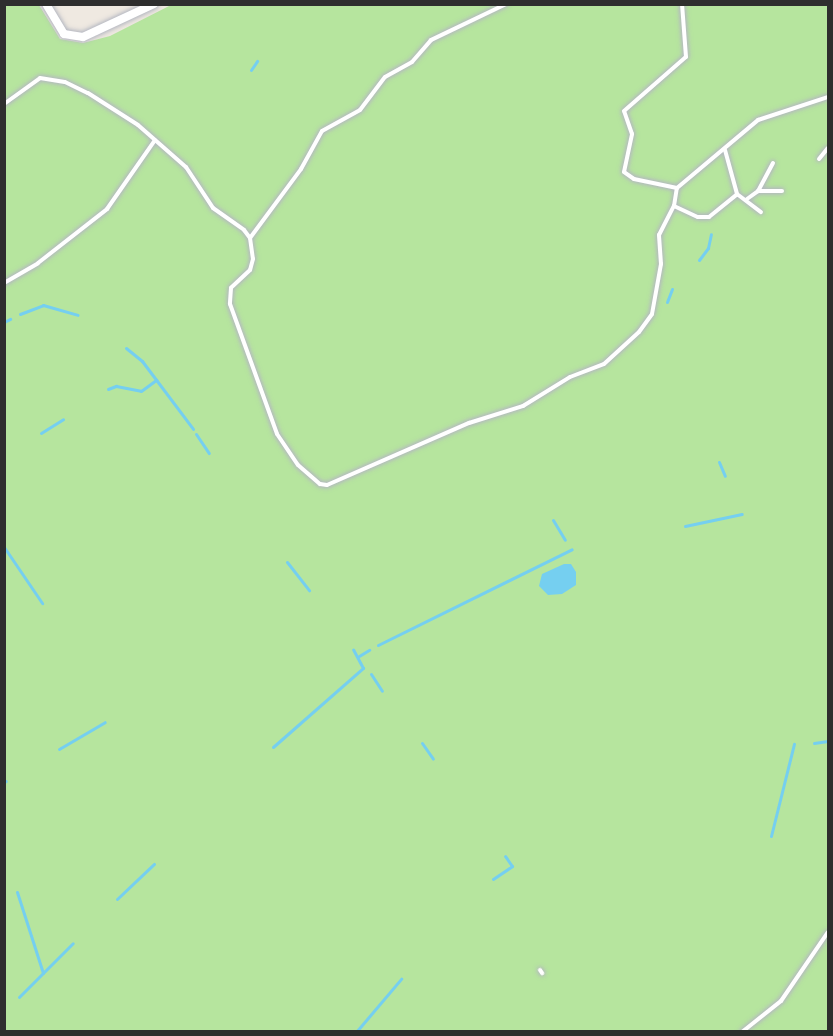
<!DOCTYPE html>
<html>
<head>
<meta charset="utf-8">
<style>
  body { margin:0 }
  #map { position:relative; width:833px; height:1036px; overflow:hidden; background:#efe9e1; font-family:Rubik,sans-serif }
  div>[style] { position:absolute }
  .green>* { inset:0; background:#b6e59e }
  .water>* { inset:0; background:#75cff0 }
  .stream>* { height:3px; margin:-1.5px; padding:0 1.5px; transform-origin:1.5px; border-radius:1.5px; background:#75cff0 }
  .roads { filter:drop-shadow(0 0 2px #b4b7c1) drop-shadow(0 0 2px #b4b7c1) }
  .lane>* { height:4px; margin:-2px; padding:0 2px; transform-origin:2px; border-radius:2px; background:#fff }
  .street>* { height:8px; margin:-4px; padding:0 4px; transform-origin:4px; border-radius:4px; background:#fff }
  span { translate:-50% -50%; white-space:nowrap; text-align:center; line-height:1.15; -webkit-text-stroke:6px #fff; paint-order:stroke }
  .frame { position:absolute; inset:0; border:6px solid #2e2e2e; pointer-events:none }
</style>
</head>
<body>
<div id="map">
  <div class="green">
    <i style="clip-path:polygon(5px 5px,39px 5px,60px 39px,83px 43px,110px 36px,171px 5px,828px 5px,828px 1031px,5px 1032px)"></i>
  </div>
  <div class="water">
    <i style="clip-path:polygon(564px 564px,571px 564px,576px 572px,576px 585px,562px 594px,548px 595px,539px 586px,542px 574px)"></i>
  </div>
  <div class="stream">
    <i style="left:251px;top:70px;width:11px;rotate:-56deg"></i>
    <i style="left:699px;top:260px;width:15px;rotate:-53deg"></i>
    <i style="left:708px;top:248px;width:14px;rotate:-78deg"></i>
    <i style="left:667px;top:302px;width:14px;rotate:-69deg"></i>
    <i style="left:20px;top:314px;width:25px;rotate:-21deg"></i>
    <i style="left:43px;top:305px;width:36px;rotate:16deg"></i>
    <i style="left:4px;top:322px;width:7px;rotate:-27deg"></i>
    <i style="left:126px;top:348px;width:21px;rotate:39deg"></i>
    <i style="left:142px;top:361px;width:85px;rotate:53.1deg"></i>
    <i style="left:108px;top:389px;width:9px;rotate:-21deg"></i>
    <i style="left:116px;top:386px;width:25px;rotate:11deg"></i>
    <i style="left:141px;top:391px;width:19px;rotate:-36deg"></i>
    <i style="left:41px;top:433px;width:26px;rotate:-32deg"></i>
    <i style="left:196px;top:434px;width:23px;rotate:56deg"></i>
    <i style="left:719px;top:462px;width:15px;rotate:67deg"></i>
    <i style="left:553px;top:520px;width:23px;rotate:59deg"></i>
    <i style="left:685px;top:526px;width:58px;rotate:-11.9deg"></i>
    <i style="left:4px;top:547px;width:68px;rotate:55.8deg"></i>
    <i style="left:287px;top:562px;width:36px;rotate:52deg"></i>
    <i style="left:378px;top:645px;width:216px;rotate:-26.3deg"></i>
    <i style="left:359px;top:656px;width:12px;rotate:-31deg"></i>
    <i style="left:371px;top:674px;width:20px;rotate:57deg"></i>
    <i style="left:422px;top:743px;width:19px;rotate:55deg"></i>
    <i style="left:814px;top:743px;width:14px;rotate:-8deg"></i>
    <i style="left:273px;top:747px;width:120px;rotate:-41.3deg"></i>
    <i style="left:363px;top:668px;width:21px;rotate:-118deg"></i>
    <i style="left:59px;top:749px;width:53px;rotate:-30.4deg"></i>
    <i style="left:4px;top:782px;width:2px;rotate:-27deg"></i>
    <i style="left:771px;top:836px;width:95px;rotate:-76deg"></i>
    <i style="left:493px;top:879px;width:23px;rotate:-34deg"></i>
    <i style="left:512px;top:866px;width:12px;rotate:-125deg"></i>
    <i style="left:17px;top:892px;width:85px;rotate:72.2deg"></i>
    <i style="left:117px;top:899px;width:51px;rotate:-43.4deg"></i>
    <i style="left:19px;top:997px;width:76px;rotate:-45deg"></i>
    <i style="left:356px;top:1032px;width:70px;rotate:-49.7deg"></i>
  </div>
  <div class="roads">
    <div class="lane">
      <i style="left:4px;top:104px;width:44px;rotate:-35.8deg"></i>
      <i style="left:40px;top:78px;width:25px;rotate:9deg"></i>
      <i style="left:65px;top:82px;width:25px;rotate:26deg"></i>
      <i style="left:88px;top:93px;width:59px;rotate:32.6deg"></i>
      <i style="left:138px;top:125px;width:64px;rotate:41.2deg"></i>
      <i style="left:186px;top:167px;width:49px;rotate:56.6deg"></i>
      <i style="left:213px;top:208px;width:38px;rotate:35deg"></i>
      <i style="left:244px;top:230px;width:10px;rotate:53deg"></i>
      <i style="left:250px;top:238px;width:21px;rotate:82deg"></i>
      <i style="left:253px;top:259px;width:11px;rotate:105deg"></i>
      <i style="left:250px;top:270px;width:26px;rotate:137deg"></i>
      <i style="left:231px;top:288px;width:16px;rotate:94deg"></i>
      <i style="left:230px;top:304px;width:138px;rotate:70.1deg"></i>
      <i style="left:277px;top:434px;width:37px;rotate:56deg"></i>
      <i style="left:298px;top:465px;width:29px;rotate:41deg"></i>
      <i style="left:320px;top:484px;width:7px;rotate:8deg"></i>
      <i style="left:327px;top:485px;width:155px;rotate:-23.6deg"></i>
      <i style="left:469px;top:423px;width:57px;rotate:-17.5deg"></i>
      <i style="left:523px;top:406px;width:55px;rotate:-31.7deg"></i>
      <i style="left:570px;top:377px;width:36px;rotate:-21deg"></i>
      <i style="left:604px;top:364px;width:47px;rotate:-42.4deg"></i>
      <i style="left:639px;top:332px;width:22px;rotate:-54deg"></i>
      <i style="left:652px;top:314px;width:51px;rotate:-79.8deg"></i>
      <i style="left:661px;top:264px;width:29px;rotate:-94deg"></i>
      <i style="left:659px;top:235px;width:33px;rotate:-63deg"></i>
      <i style="left:674px;top:206px;width:18px;rotate:-81deg"></i>
      <i style="left:677px;top:188px;width:106px;rotate:-40deg"></i>
      <i style="left:758px;top:120px;width:74px;rotate:-18.2deg"></i>
      <i style="left:725px;top:150px;width:46px;rotate:74.7deg"></i>
      <i style="left:737px;top:194px;width:30px;rotate:37deg"></i>
      <i style="left:819px;top:159px;width:14px;rotate:-51deg"></i>
      <i style="left:773px;top:163px;width:32px;rotate:118deg"></i>
      <i style="left:758px;top:191px;width:24px"></i>
      <i style="left:677px;top:188px;width:44px;rotate:-168.2deg"></i>
      <i style="left:634px;top:179px;width:12px;rotate:-145deg"></i>
      <i style="left:624px;top:172px;width:39px;rotate:-78deg"></i>
      <i style="left:632px;top:134px;width:24px;rotate:-109deg"></i>
      <i style="left:624px;top:111px;width:82px;rotate:-41.1deg"></i>
      <i style="left:686px;top:57px;width:53px;rotate:-94.3deg"></i>
      <i style="left:747px;top:199px;width:14px;rotate:-36deg"></i>
      <i style="left:674px;top:206px;width:26px;rotate:25deg"></i>
      <i style="left:698px;top:217px;width:11px"></i>
      <i style="left:709px;top:217px;width:36px;rotate:-39deg"></i>
      <i style="left:250px;top:238px;width:86px;rotate:-53.5deg"></i>
      <i style="left:301px;top:169px;width:43px;rotate:-61.1deg"></i>
      <i style="left:322px;top:131px;width:43px;rotate:-28.9deg"></i>
      <i style="left:360px;top:110px;width:41px;rotate:-52.9deg"></i>
      <i style="left:385px;top:77px;width:31px;rotate:-29deg"></i>
      <i style="left:412px;top:62px;width:29px;rotate:-49deg"></i>
      <i style="left:431px;top:40px;width:83px;rotate:-25.6deg"></i>
      <i style="left:4px;top:283px;width:39px;rotate:-30deg"></i>
      <i style="left:38px;top:263px;width:88px;rotate:-38deg"></i>
      <i style="left:107px;top:209px;width:84px;rotate:-55.2deg"></i>
      <i style="left:540px;top:970px;width:4px;rotate:56deg"></i>
      <i style="left:742px;top:1032px;width:50px;rotate:-38.5deg"></i>
      <i style="left:781px;top:1001px;width:83px;rotate:-55.7deg"></i>
    </div>
    <div class="street">
      <i style="left:46px;top:4px;width:35px;rotate:59deg"></i>
      <i style="left:64px;top:34px;width:19px;rotate:9deg"></i>
      <i style="left:83px;top:37px;width:78px;rotate:-24.9deg"></i>
    </div>
  </div>
  <div class="frame"></div>
</div>
</body>
</html>
